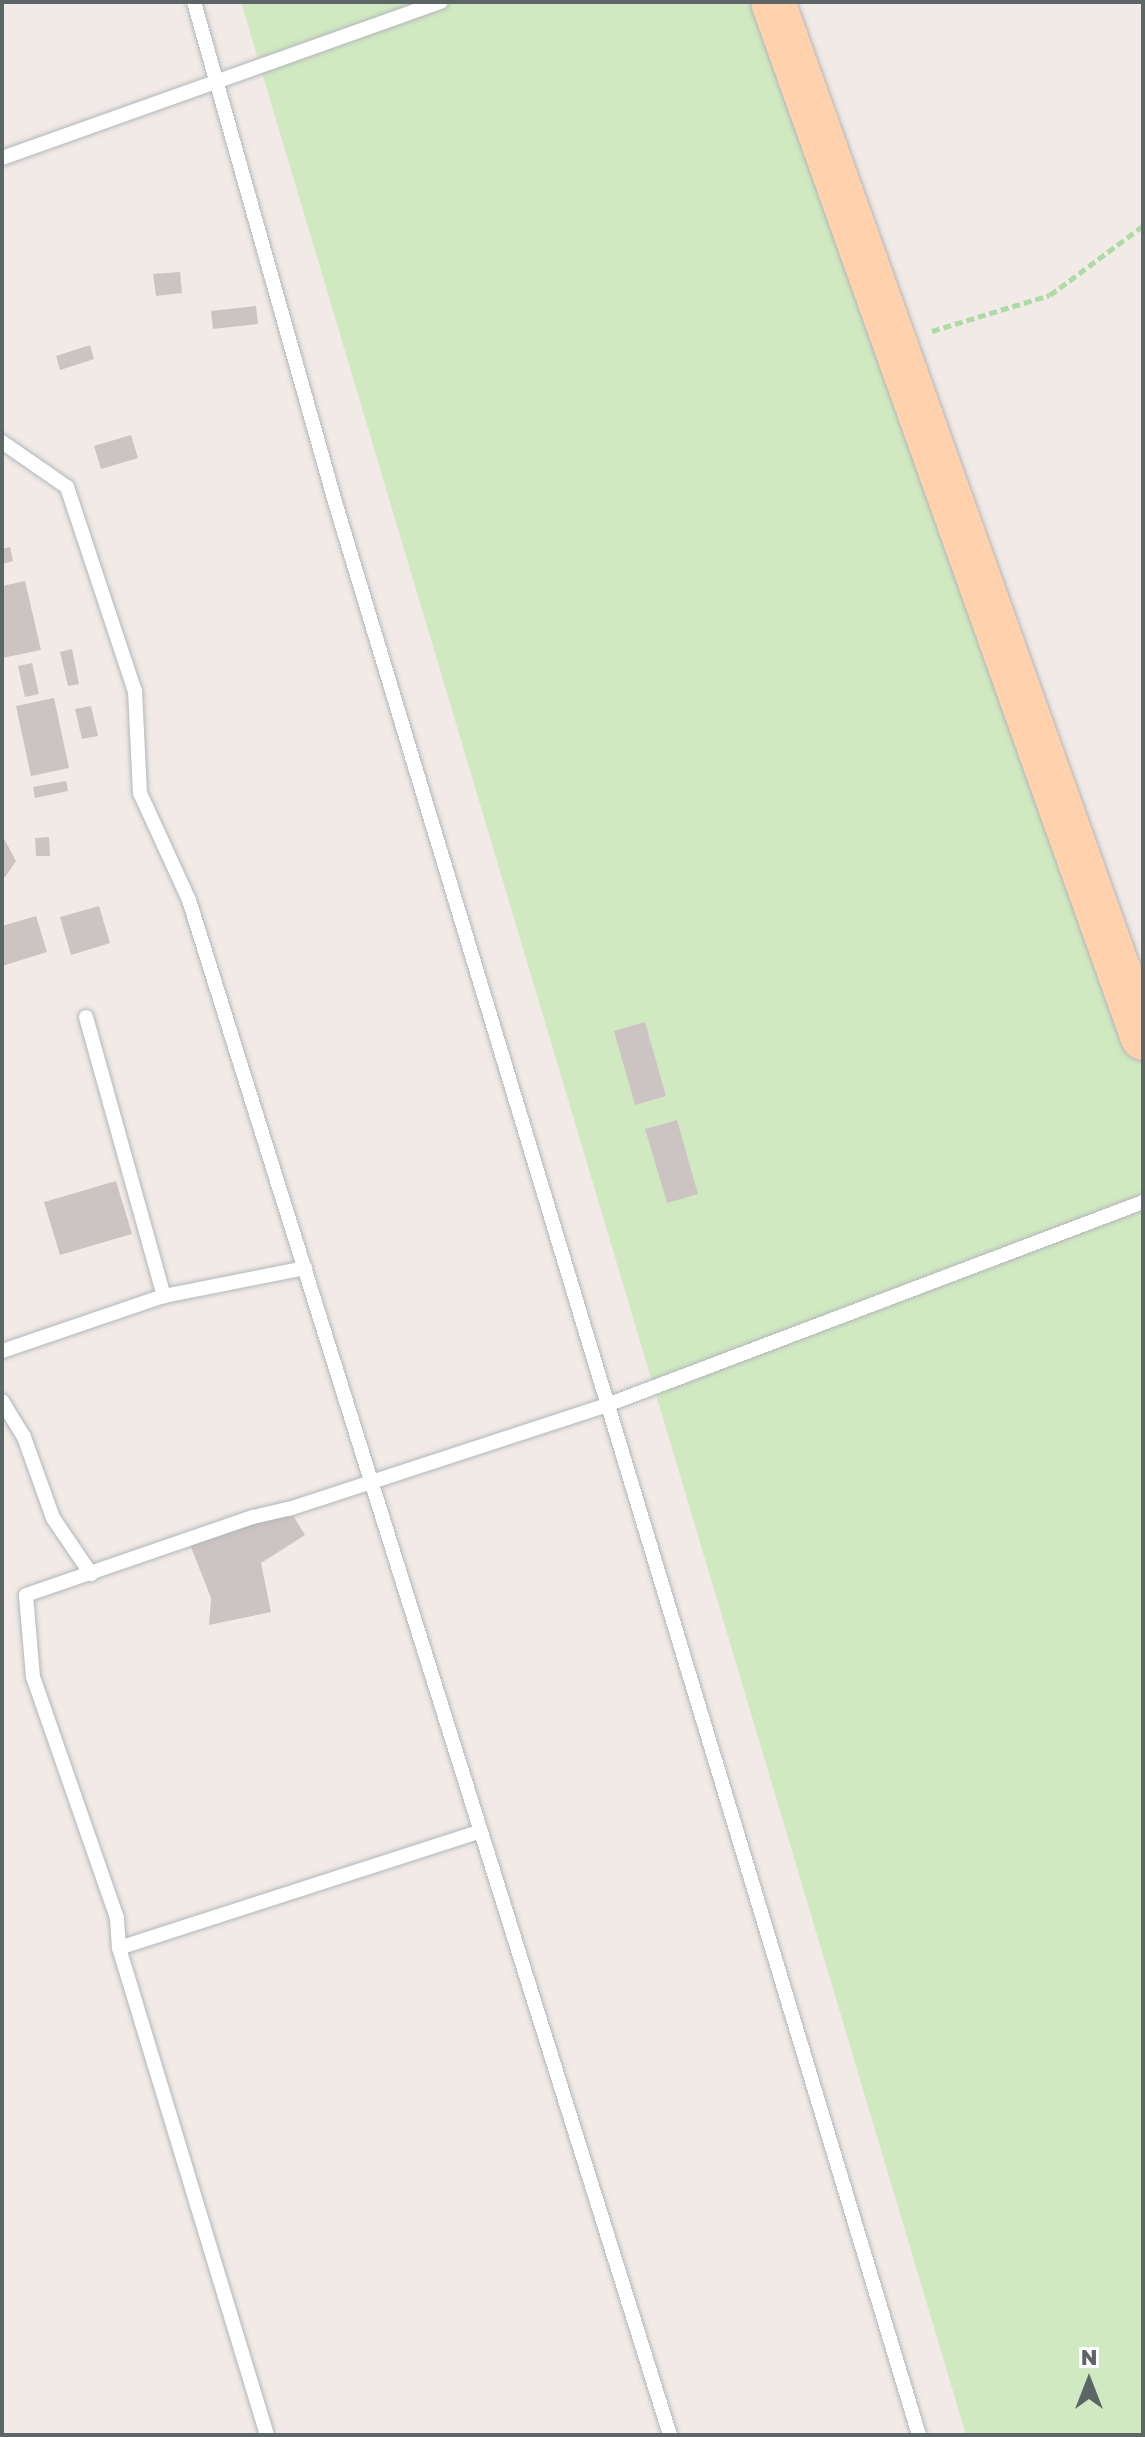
<!DOCTYPE html>
<html>
<head>
<meta charset="utf-8">
<style>
  body { margin:0 }
  #map { position:relative; width:1145px; height:2437px; overflow:hidden; background:#f1eae6; font-family:"Golos Text",sans-serif }
  div>[style] { position:absolute }
  .green>* { inset:0; background:#d1e9c1 }
  .building>* { inset:0; background:#ccc4c3 }
  .path>* { height:5px; margin-top:-2.5px; transform-origin:0; background:repeating-linear-gradient(90deg,#abdca3 0 8px,transparent 0 12px) }
  .roads { filter:drop-shadow(0 0 2px #b1b7b9) drop-shadow(0 0 2px #b1b7b9) }
  .lane>* { height:14px; margin:-7px; padding:0 7px; transform-origin:7px; border-radius:7px; background:#fff }
  .primary>* { height:44px; margin:-22px; padding:0 22px; transform-origin:22px; border-radius:22px; background:#ffd1ac }
  span { translate:-50% -50%; white-space:nowrap; text-align:center; line-height:1.15; -webkit-text-stroke:6px #fff; paint-order:stroke }
  .frame { position:absolute; inset:0; border:4px solid #5d6667; pointer-events:none }
  .north { position:absolute; left:1049px; top:2341px; width:80px; height:80px; -webkit-text-stroke:6px #fff; paint-order:stroke; rotate:0deg; font-size:22px; font-weight:700; line-height:32px; text-align:center; color:#5d6667 }
  .north::after { content:''; display:block; margin:auto; width:28px; height:36px; background:#5d6667; clip-path:polygon(50% 0,100% 100%,50% 72%,0 100%) }
</style>
</head>
<body>
<div id="map">
  <div class="green">
    <i style="clip-path:polygon(241px 2px,795px 2px,1143px 973px,1143px 2435px,966px 2435px)"></i>
  </div>
  <div class="building">
    <i style="clip-path:polygon(180px 272px,182px 293px,156px 296px,153px 274px)"></i>
    <i style="clip-path:polygon(256px 306px,258px 324px,213px 329px,211px 311px)"></i>
    <i style="clip-path:polygon(90px 345px,94px 359px,60px 370px,56px 356px)"></i>
    <i style="clip-path:polygon(131px 435px,138px 458px,101px 469px,94px 446px)"></i>
    <i style="clip-path:polygon(10px 547px,13px 561px,2px 564px,2px 549px)"></i>
    <i style="clip-path:polygon(25px 581px,41px 650px,2px 658px,2px 586px)"></i>
    <i style="clip-path:polygon(72px 649px,79px 684px,68px 686px,60px 652px)"></i>
    <i style="clip-path:polygon(32px 663px,39px 694px,25px 697px,18px 666px)"></i>
    <i style="clip-path:polygon(54px 698px,69px 768px,31px 776px,16px 706px)"></i>
    <i style="clip-path:polygon(91px 706px,98px 736px,82px 739px,75px 709px)"></i>
    <i style="clip-path:polygon(66px 781px,68px 791px,35px 798px,33px 787px)"></i>
    <i style="clip-path:polygon(2px 835px,16px 861px,5px 877px,2px 877px)"></i>
    <i style="clip-path:polygon(49px 837px,50px 856px,36px 856px,35px 838px)"></i>
    <i style="clip-path:polygon(99px 906px,110px 943px,71px 955px,60px 917px)"></i>
    <i style="clip-path:polygon(36px 916px,47px 952px,2px 966px,2px 926px)"></i>
    <i style="clip-path:polygon(645px 1022px,666px 1096px,635px 1105px,614px 1031px)"></i>
    <i style="clip-path:polygon(677px 1120px,698px 1194px,667px 1203px,645px 1129px)"></i>
    <i style="clip-path:polygon(116px 1181px,132px 1234px,60px 1255px,44px 1202px)"></i>
    <i style="clip-path:polygon(289px 1509px,305px 1535px,261px 1563px,271px 1612px,209px 1625px,211px 1598px,189px 1542px)"></i>
  </div>
  <div class="path">
    <i style="left:932px;top:331px;width:123px;rotate:-17deg"></i>
    <i style="left:1050px;top:295px;width:116px;rotate:-36.6deg"></i>
  </div>
  <div class="roads">
    <div class="lane">
      <i style="left:194px;top:2px;width:520px;rotate:74.25deg"></i>
      <i style="left:335px;top:502px;width:2019px;rotate:73.19deg"></i>
      <i style="left:2px;top:158px;width:466px;rotate:-19.6deg"></i>
      <i style="left:2px;top:442px;width:79px;rotate:34.7deg"></i>
      <i style="left:67px;top:487px;width:215px;rotate:71.6deg"></i>
      <i style="left:135px;top:691px;width:102px;rotate:87.2deg"></i>
      <i style="left:140px;top:793px;width:118px;rotate:65.4deg"></i>
      <i style="left:189px;top:900px;width:1609px;rotate:72.6deg"></i>
      <i style="left:86px;top:1017px;width:290px;rotate:74.4deg"></i>
      <i style="left:2px;top:1351px;width:171px;rotate:-18.8deg"></i>
      <i style="left:164px;top:1296px;width:144px;rotate:-11.2deg"></i>
      <i style="left:2px;top:1401px;width:42px;rotate:58.6deg"></i>
      <i style="left:24px;top:1437px;width:86px;rotate:70.3deg"></i>
      <i style="left:53px;top:1518px;width:68px;rotate:55.8deg"></i>
      <i style="left:119px;top:1948px;width:380px;rotate:-17.9deg"></i>
      <i style="left:267px;top:2435px;width:509px;rotate:-106.9deg"></i>
      <i style="left:119px;top:1948px;width:30px;rotate:-94deg"></i>
      <i style="left:117px;top:1918px;width:255px;rotate:-109.2deg"></i>
      <i style="left:33px;top:1677px;width:82px;rotate:-94.9deg"></i>
      <i style="left:26px;top:1595px;width:240px;rotate:-19deg"></i>
      <i style="left:253px;top:1517px;width:37px;rotate:-13deg"></i>
      <i style="left:289px;top:1509px;width:335px;rotate:-18.1deg"></i>
      <i style="left:607px;top:1405px;width:573px;rotate:-20.74deg"></i>
    </div>
    <div class="primary">
      <i style="left:773px;top:2px;width:1100px;rotate:70.35deg"></i>
    </div>
  </div>
  <div class="frame"></div>
  <div class="north">N</div>
</div>
</body>
</html>
